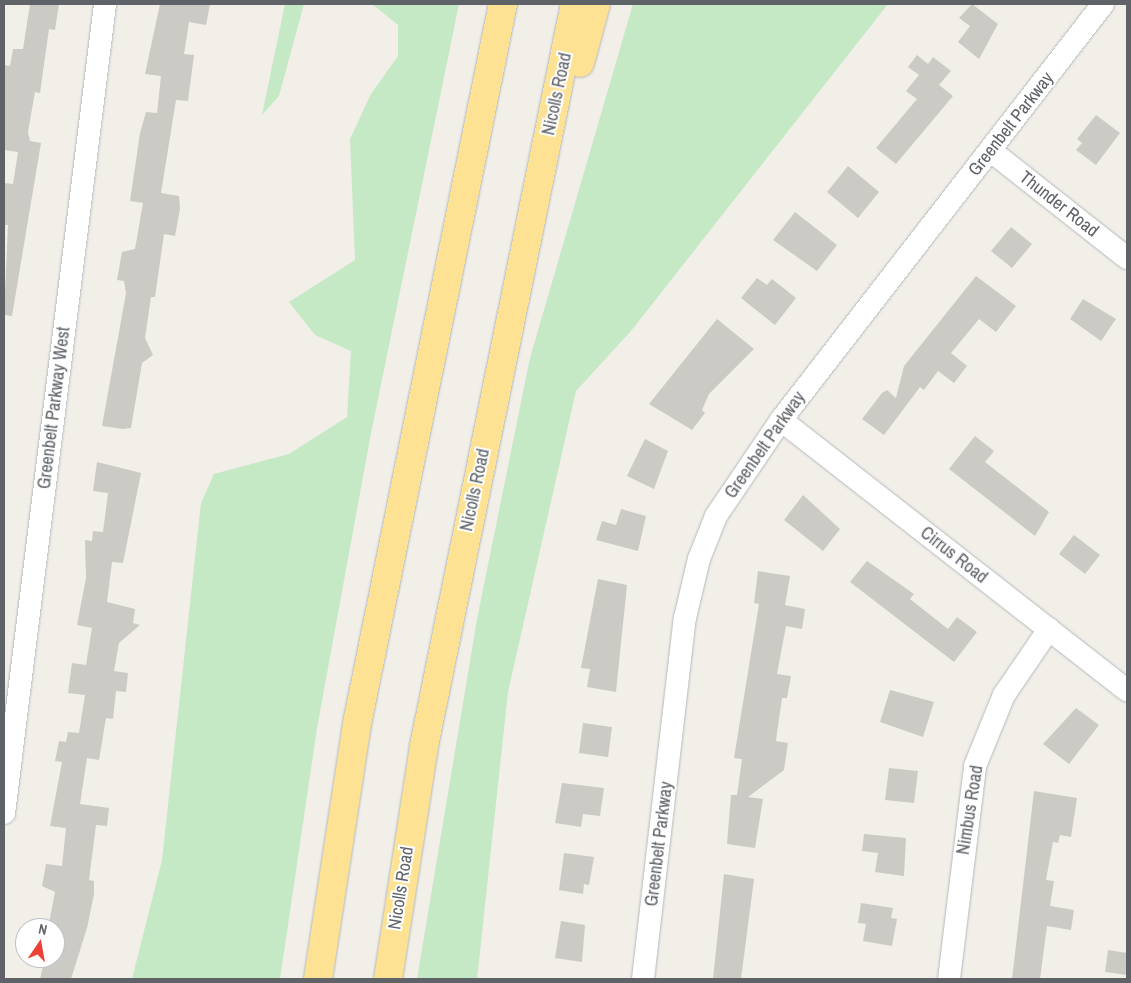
<!DOCTYPE html>
<html>
<head>
<meta charset="utf-8">
<style>
  body { margin:0 }
  #map { position:relative; width:1131px; height:983px; overflow:hidden; background:#f1efe8; font-family:"Archivo Narrow",sans-serif }
  div>[style] { position:absolute }
  .green>* { inset:0; background:#c5e8c5 }
  .building>* { inset:0; background:#cccac5 }
  .roads { filter:drop-shadow(0 0 1px #b5b8bc) drop-shadow(0 0 1px #b5b8bc) }
  .minor>* { height:22px; margin:-11px; padding:0 11px; transform-origin:11px; border-radius:11px; background:#fff }
  .highway>* { height:28px; margin:-14px; padding:0 14px; transform-origin:14px; border-radius:14px; background:#fde293 }
  span { translate:-50% -50%; white-space:nowrap; text-align:center; line-height:1.15; -webkit-text-stroke:4px #fff; paint-order:stroke }
  .street-label { font-size:18px; color:#5f6368 }
  .frame { position:absolute; inset:0; border:5px solid #5f6368; pointer-events:none }
  .north { position:absolute; left:15px; top:918px; width:50px; height:50px; box-sizing:border-box; background:#fff; border:1px solid #bfc1c3; border-radius:50%; rotate:12deg; font-size:14px; font-weight:700; line-height:20px; text-align:center; color:#5f6368 }
  .north::after { content:''; display:block; margin:auto; width:18px; height:22px; background:#ea4335; clip-path:polygon(50% 0,100% 100%,50% 72%,0 100%) }
</style>
</head>
<body>
<div id="map">
  <div class="green">
    <i style="clip-path:polygon(285px 4px,304px 4px,279px 96px,262px 115px)"></i>
    <i style="clip-path:polygon(372px 4px,459px 4px,371px 433px,317px 728px,280px 979px,132px 979px,162px 860px,201px 503px,214px 474px,289px 454px,347px 417px,351px 351px,315px 335px,289px 302px,355px 260px,350px 139px,371px 94px,398px 56px,398px 25px)"></i>
    <i style="clip-path:polygon(633px 4px,888px 4px,631px 331px,576px 391px,508px 692px,477px 979px,417px 979px,477px 619px,530px 358px)"></i>
  </div>
  <div class="building">
    <i style="clip-path:polygon(30px 4px,59px 4px,55px 30px,49px 29px,40px 93px,35px 92px,28px 132px,30px 141px,41px 143px,12px 316px,4px 315px,8px 225px,4px 225px,4px 183px,13px 184px,18px 152px,4px 150px,4px 65px,10px 66px,13px 49px,23px 49px)"></i>
    <i style="clip-path:polygon(160px 4px,210px 4px,206px 25px,189px 22px,184px 54px,194px 55px,188px 101px,176px 100px,161px 193px,179px 196px,180px 209px,175px 236px,164px 234px,155px 297px,151px 297px,145px 338px,153px 355px,142px 363px,131px 428px,123px 429px,102px 426px,126px 293px,124px 281px,117px 280px,122px 252px,135px 249px,143px 203px,130px 201px,140px 133px,146px 112px,157px 113px,161px 76px,145px 74px)"></i>
    <i style="clip-path:polygon(972px 4px,998px 24px,979px 59px,958px 42px,970px 26px,959px 18px)"></i>
    <i style="clip-path:polygon(917px 55px,928px 64px,933px 57px,951px 71px,939px 85px,953px 96px,896px 164px,876px 148px,917px 99px,906px 91px,919px 75px,908px 67px)"></i>
    <i style="clip-path:polygon(1096px 115px,1120px 133px,1096px 165px,1076px 150px,1082px 143px,1077px 139px)"></i>
    <i style="clip-path:polygon(848px 166px,879px 192px,858px 218px,827px 192px)"></i>
    <i style="clip-path:polygon(795px 212px,837px 245px,817px 271px,773px 240px)"></i>
    <i style="clip-path:polygon(1011px 227px,1032px 244px,1012px 268px,991px 251px)"></i>
    <i style="clip-path:polygon(976px 276px,1016px 306px,996px 332px,979px 319px,951px 353px,967px 366px,954px 383px,938px 371px,924px 390px,920px 387px,884px 435px,862px 419px,882px 393px,887px 390px,896px 398px,904px 366px)"></i>
    <i style="clip-path:polygon(757px 278px,767px 285px,772px 279px,796px 298px,775px 325px,741px 298px)"></i>
    <i style="clip-path:polygon(1083px 299px,1116px 319px,1101px 341px,1070px 319px)"></i>
    <i style="clip-path:polygon(717px 319px,754px 349px,709px 394px,702px 410px,705px 413px,692px 430px,649px 404px)"></i>
    <i style="clip-path:polygon(975px 436px,994px 451px,985px 462px,1049px 512px,1035px 536px,949px 469px)"></i>
    <i style="clip-path:polygon(645px 439px,668px 451px,654px 489px,627px 476px)"></i>
    <i style="clip-path:polygon(97px 462px,141px 473px,123px 563px,112px 562px,107px 602px,135px 609px,133px 623px,140px 625px,119px 643px,114px 671px,128px 673px,126px 692px,116px 691px,113px 719px,106px 718px,99px 760px,87px 758px,80px 804px,109px 808px,107px 826px,96px 825px,89px 880px,94px 881px,94px 894px,87px 928px,71px 979px,40px 979px,45px 958px,55px 958px,55px 928px,48px 928px,55px 892px,42px 886px,46px 864px,62px 866px,66px 828px,50px 826px,62px 762px,55px 761px,59px 741px,66px 742px,68px 732px,79px 733px,85px 695px,68px 693px,72px 663px,86px 665px,92px 628px,77px 625px,86px 578px,85px 540px,92px 541px,93px 531px,103px 532px,108px 493px,93px 491px)"></i>
    <i style="clip-path:polygon(803px 495px,840px 529px,823px 551px,784px 520px)"></i>
    <i style="clip-path:polygon(621px 509px,646px 516px,638px 551px,596px 540px,602px 521px,616px 525px)"></i>
    <i style="clip-path:polygon(1074px 535px,1100px 555px,1085px 574px,1059px 554px)"></i>
    <i style="clip-path:polygon(867px 561px,914px 594px,910px 599px,948px 629px,957px 617px,977px 632px,954px 662px,850px 582px)"></i>
    <i style="clip-path:polygon(758px 571px,790px 576px,785px 605px,805px 609px,802px 629px,786px 626px,777px 674px,791px 676px,787px 698px,782px 698px,777px 733px,776px 741px,788px 743px,784px 770px,748px 797px,763px 799px,755px 848px,727px 844px,731px 795px,737px 795px,742px 759px,734px 758px,759px 604px,754px 603px)"></i>
    <i style="clip-path:polygon(598px 579px,627px 585px,616px 692px,587px 687px,590px 669px,581px 668px)"></i>
    <i style="clip-path:polygon(890px 690px,934px 702px,923px 737px,880px 722px)"></i>
    <i style="clip-path:polygon(1076px 708px,1099px 725px,1069px 764px,1043px 744px)"></i>
    <i style="clip-path:polygon(583px 723px,612px 727px,608px 757px,579px 753px)"></i>
    <i style="clip-path:polygon(889px 768px,918px 771px,914px 803px,885px 800px)"></i>
    <i style="clip-path:polygon(562px 783px,604px 788px,600px 816px,583px 814px,581px 827px,555px 823px)"></i>
    <i style="clip-path:polygon(1034px 791px,1077px 798px,1071px 837px,1060px 835px,1058px 843px,1053px 842px,1046px 880px,1054px 881px,1050px 906px,1074px 910px,1071px 930px,1047px 926px,1040px 979px,1012px 979px)"></i>
    <i style="clip-path:polygon(864px 834px,906px 838px,904px 876px,875px 872px,878px 853px,862px 851px)"></i>
    <i style="clip-path:polygon(564px 853px,594px 857px,589px 885px,584px 884px,583px 894px,559px 890px)"></i>
    <i style="clip-path:polygon(724px 874px,754px 879px,741px 979px,713px 979px)"></i>
    <i style="clip-path:polygon(861px 903px,893px 908px,891px 918px,897px 919px,892px 946px,863px 941px,866px 924px,858px 923px)"></i>
    <i style="clip-path:polygon(561px 921px,585px 925px,582px 962px,555px 958px)"></i>
    <i style="clip-path:polygon(1108px 950px,1127px 953px,1127px 975px,1105px 972px)"></i>
  </div>
  <div class="roads">
    <div class="minor">
      <i style="left:991px;top:151px;width:173px;rotate:38.2deg"></i>
      <i style="left:781px;top:420px;width:439px;rotate:38deg"></i>
      <i style="left:4px;top:813px;width:815px;rotate:-82.88deg"></i>
      <i style="left:643px;top:979px;width:363px;rotate:-83.4deg"></i>
      <i style="left:685px;top:618px;width:61px;rotate:-76.7deg"></i>
      <i style="left:699px;top:559px;width:46px;rotate:-68.4deg"></i>
      <i style="left:716px;top:516px;width:116px;rotate:-55.9deg"></i>
      <i style="left:781px;top:420px;width:526px;rotate:-52.26deg"></i>
      <i style="left:949px;top:979px;width:215px;rotate:-83deg"></i>
      <i style="left:975px;top:766px;width:77px;rotate:-67.8deg"></i>
      <i style="left:1004px;top:695px;width:80px;rotate:-55.7deg"></i>
    </div>
    <div class="highway">
      <i style="left:580px;top:63px;width:61px;rotate:-74.8deg"></i>
      <i style="left:318px;top:979px;width:263px;rotate:-81.3deg"></i>
      <i style="left:358px;top:719px;width:730px;rotate:-78.54deg"></i>
      <i style="left:388px;top:979px;width:236px;rotate:-81.2deg"></i>
      <i style="left:424px;top:746px;width:757px;rotate:-78.5deg"></i>
    </div>
  </div>
  <div class="street-label">
    <span style="left:557px;top:94px;rotate:-78deg">Nicolls Road</span>
    <span style="left:1011px;top:124px;rotate:-52deg">Greenbelt Parkway</span>
    <span style="left:1059px;top:204px;rotate:38deg">Thunder Road</span>
    <span style="left:54px;top:408px;rotate:-83deg">Greenbelt Parkway West</span>
    <span style="left:765px;top:445px;rotate:-55deg">Greenbelt Parkway</span>
    <span style="left:475px;top:490px;rotate:-78deg">Nicolls Road</span>
    <span style="left:954px;top:555px;rotate:38deg">Cirrus Road</span>
    <span style="left:970px;top:810px;rotate:-81deg">Nimbus Road</span>
    <span style="left:659px;top:844px;rotate:-83deg">Greenbelt Parkway</span>
    <span style="left:401px;top:888px;rotate:-81deg">Nicolls Road</span>
  </div>
  <div class="frame"></div>
  <div class="north">N</div>
</div>
</body>
</html>
